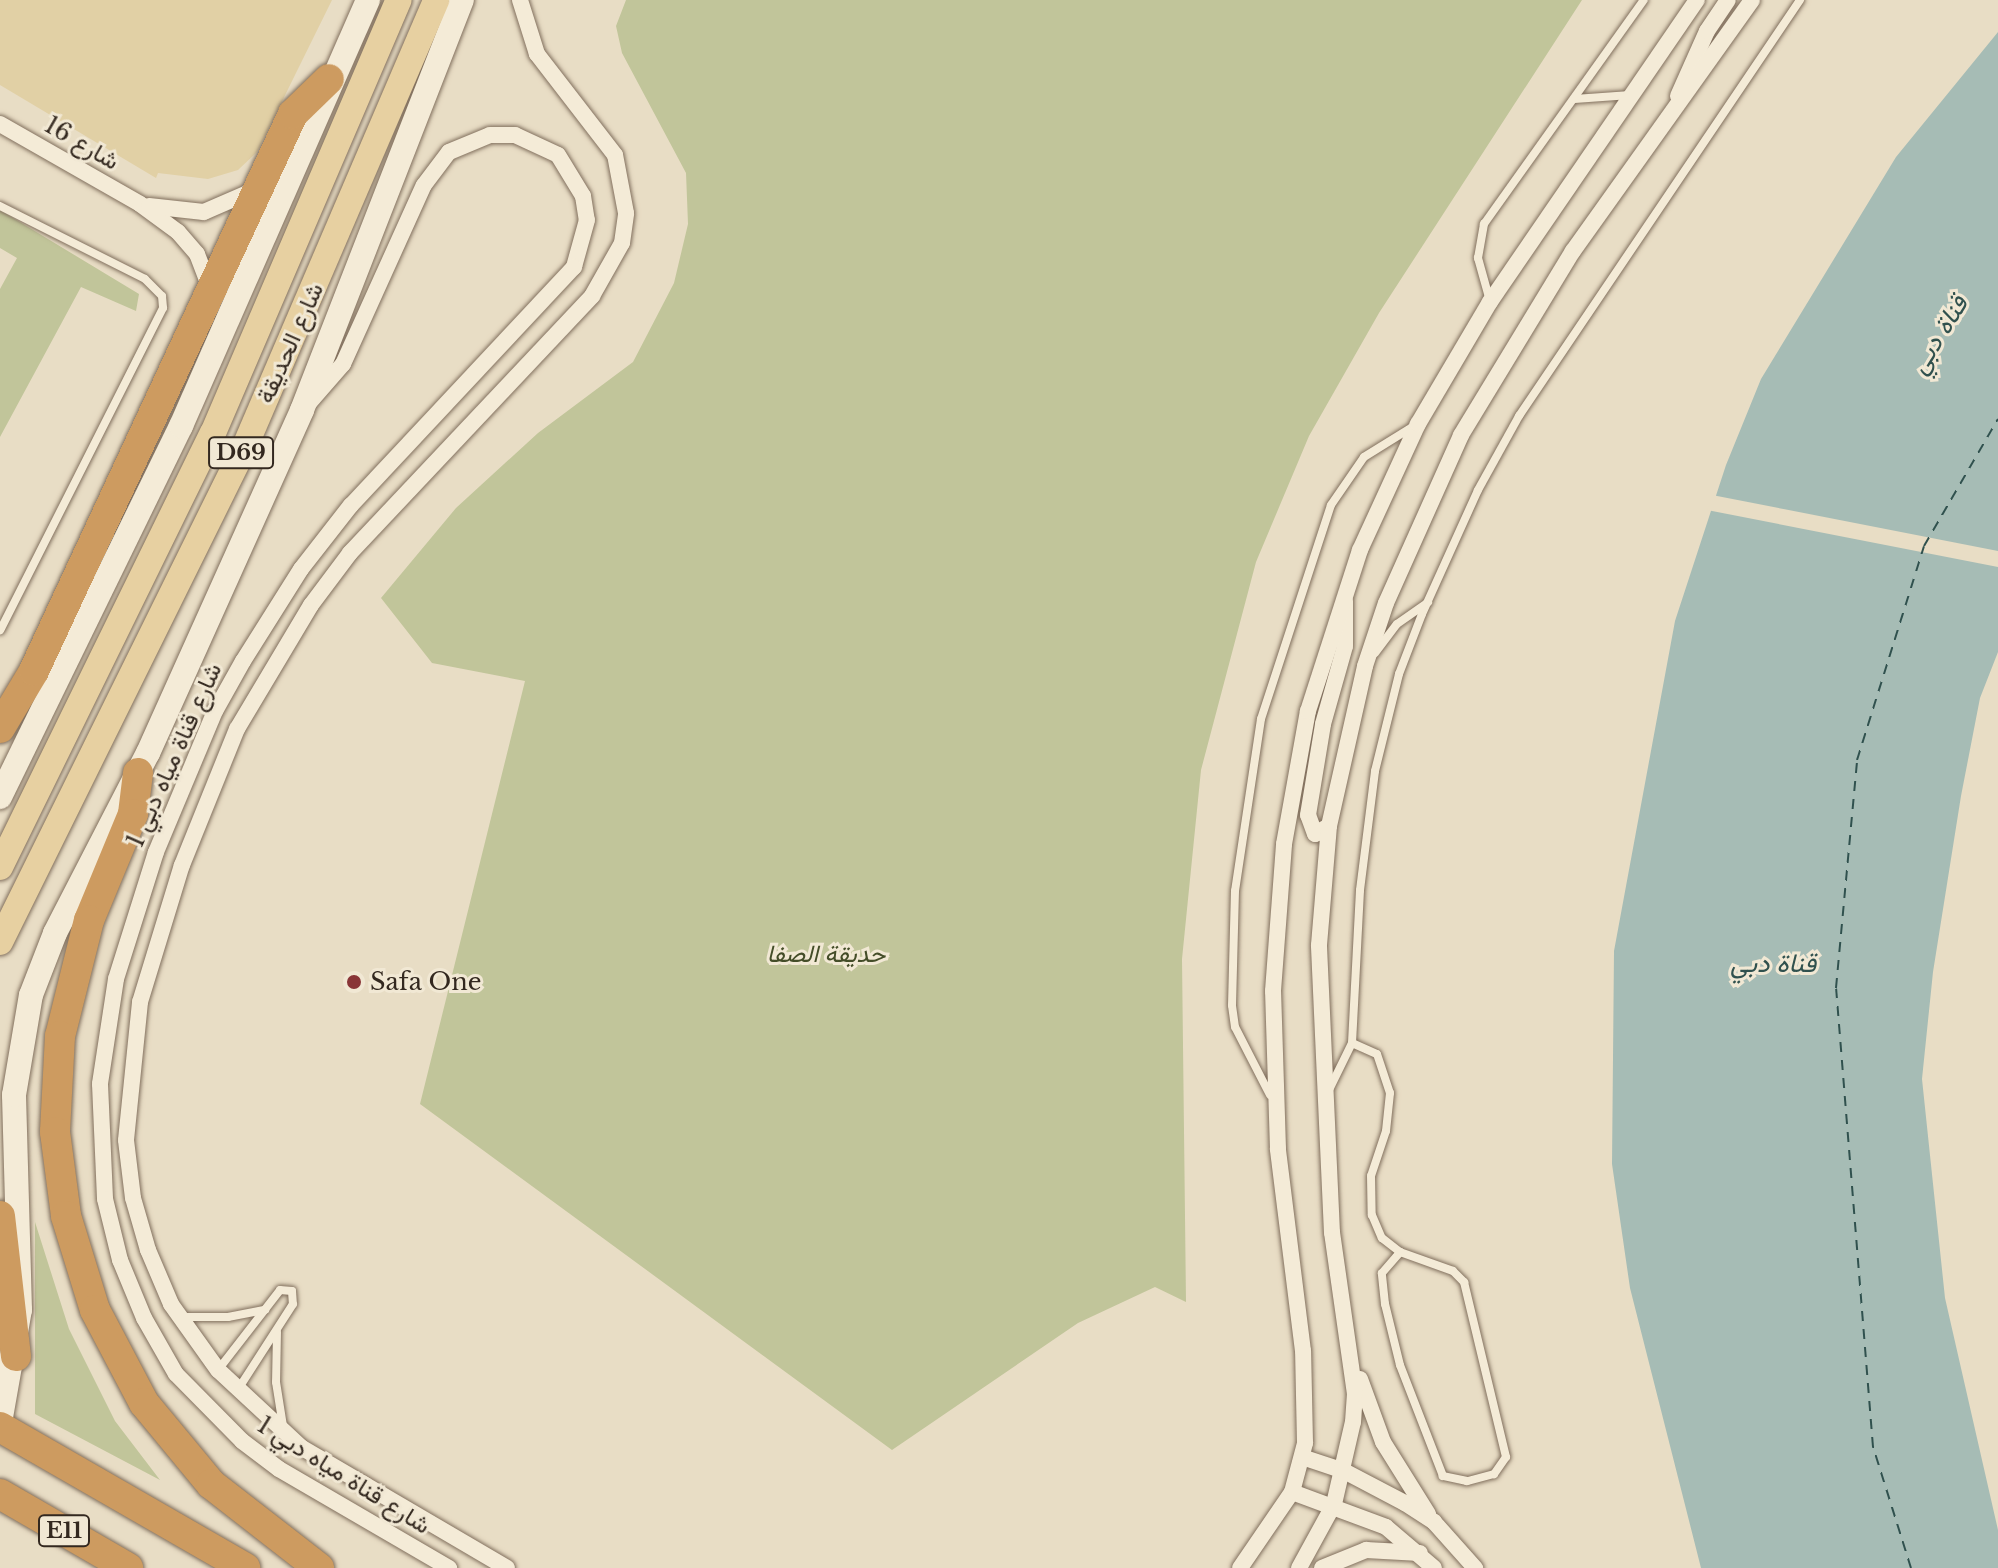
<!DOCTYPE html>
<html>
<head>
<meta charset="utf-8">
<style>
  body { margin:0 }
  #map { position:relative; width:1998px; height:1568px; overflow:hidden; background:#e8ddc5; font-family:"Libre Baskerville",Vazirmatn,serif }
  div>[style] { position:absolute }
  .green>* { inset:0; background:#c1c59a }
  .sand>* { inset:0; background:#e1d0a5 }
  .water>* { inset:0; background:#a6bcb5 }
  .pier>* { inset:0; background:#e8ddc5 }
  .ferry>* { height:2px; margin-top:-1px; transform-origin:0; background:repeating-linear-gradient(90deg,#30514e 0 10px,transparent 0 18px) }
  .roads { filter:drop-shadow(0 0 2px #816f5d) drop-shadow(0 0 2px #816f5d) }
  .lane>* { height:8px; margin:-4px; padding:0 4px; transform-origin:4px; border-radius:4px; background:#f4ebd7 }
  .street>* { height:16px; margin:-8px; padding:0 8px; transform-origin:8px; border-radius:8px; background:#f4ebd7 }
  .secondary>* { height:24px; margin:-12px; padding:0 12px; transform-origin:12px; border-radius:12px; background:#f4ebd7 }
  .primary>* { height:26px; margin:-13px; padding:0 13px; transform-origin:13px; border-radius:13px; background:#e7d0a1 }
  .highway>* { height:30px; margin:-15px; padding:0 15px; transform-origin:15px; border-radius:15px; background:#cd9b60 }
  .dots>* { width:22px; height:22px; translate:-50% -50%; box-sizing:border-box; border:4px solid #f1e8d4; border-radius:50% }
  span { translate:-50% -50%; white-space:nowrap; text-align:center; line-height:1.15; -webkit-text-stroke:6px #f1e8d4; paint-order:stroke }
  .shield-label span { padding:2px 6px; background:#f1e8d4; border:2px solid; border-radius:6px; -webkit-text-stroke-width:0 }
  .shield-label { font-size:22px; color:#33281f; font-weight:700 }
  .street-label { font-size:24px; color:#33281f }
  .park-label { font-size:24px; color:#444d28; font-style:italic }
  .poi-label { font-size:24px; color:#33281f }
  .left { translate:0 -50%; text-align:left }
  .water-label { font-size:26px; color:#30514e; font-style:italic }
</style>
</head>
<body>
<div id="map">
  <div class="green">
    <i style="clip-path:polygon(626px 0,1582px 0,1379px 313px,1309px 436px,1256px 562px,1201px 770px,1182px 959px,1186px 1302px,1155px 1287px,1078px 1323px,892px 1450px,420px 1104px,525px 681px,432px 663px,381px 598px,456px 508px,538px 433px,633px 362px,674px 283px,688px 224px,686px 173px,622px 53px,616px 26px)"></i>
    <i style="clip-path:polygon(0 210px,139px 294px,136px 311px,81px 287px,0 437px,0 289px,17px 258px,0 248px)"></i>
    <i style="clip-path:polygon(35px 1222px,69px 1329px,115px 1421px,160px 1480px,35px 1414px)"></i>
  </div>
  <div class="sand">
    <i style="clip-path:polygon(0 0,332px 0,257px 152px,238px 170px,208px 179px,158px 173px,156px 178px,0 85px)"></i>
  </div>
  <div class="water">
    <i style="clip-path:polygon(1998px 32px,1998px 652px,1980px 698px,1961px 796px,1933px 972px,1922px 1079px,1945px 1298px,1998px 1530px,1998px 1568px,1701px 1568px,1630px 1288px,1612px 1164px,1614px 951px,1675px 621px,1726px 465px,1761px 379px,1896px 157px)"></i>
  </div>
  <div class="pier">
    <i style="clip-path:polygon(1712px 495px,1998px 551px,1998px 567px,1707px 510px)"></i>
  </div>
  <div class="ferry">
    <i style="left:1911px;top:1568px;width:127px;rotate:-107.4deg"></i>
    <i style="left:1873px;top:1447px;width:460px;rotate:-94.6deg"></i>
    <i style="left:1836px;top:988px;width:229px;rotate:-84.7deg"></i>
    <i style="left:1857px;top:760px;width:224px;rotate:-72.6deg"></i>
    <i style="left:1924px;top:546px;width:147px;rotate:-59.8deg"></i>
  </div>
  <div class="roads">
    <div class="lane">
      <i style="left:1575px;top:99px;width:55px;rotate:-4.2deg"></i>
      <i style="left:0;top:206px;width:162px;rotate:26.7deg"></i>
      <i style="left:145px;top:279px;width:24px;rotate:45deg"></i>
      <i style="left:162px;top:296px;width:12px;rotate:85deg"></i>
      <i style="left:163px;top:308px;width:361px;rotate:116.8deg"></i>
      <i style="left:1490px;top:301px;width:45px;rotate:-105.6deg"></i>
      <i style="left:1478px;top:258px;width:35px;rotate:-80deg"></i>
      <i style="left:1484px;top:224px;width:275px;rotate:-54.5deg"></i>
      <i style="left:1375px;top:653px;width:36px;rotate:-53deg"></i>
      <i style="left:1397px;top:624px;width:38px;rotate:-35deg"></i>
      <i style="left:1352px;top:1043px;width:27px;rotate:24deg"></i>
      <i style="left:1377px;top:1054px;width:41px;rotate:71.6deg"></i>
      <i style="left:1390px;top:1093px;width:38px;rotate:96deg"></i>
      <i style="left:1386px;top:1131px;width:47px;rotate:108.4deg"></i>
      <i style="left:1371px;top:1176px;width:39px;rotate:89deg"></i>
      <i style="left:1372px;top:1215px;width:25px;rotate:67deg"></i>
      <i style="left:1382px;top:1238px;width:23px;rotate:38deg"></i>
      <i style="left:1400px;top:1252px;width:56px;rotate:19.7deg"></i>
      <i style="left:1453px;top:1271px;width:16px;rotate:45deg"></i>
      <i style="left:1464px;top:1282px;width:180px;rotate:76.5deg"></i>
      <i style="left:1506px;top:1457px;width:21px;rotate:125deg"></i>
      <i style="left:1494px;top:1474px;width:28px;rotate:165deg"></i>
      <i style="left:1467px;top:1481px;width:25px;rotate:-168deg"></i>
      <i style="left:1443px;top:1476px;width:119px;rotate:-111.2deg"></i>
      <i style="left:1400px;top:1365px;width:63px;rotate:-103.8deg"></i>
      <i style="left:1385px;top:1304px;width:31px;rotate:-96deg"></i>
      <i style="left:1382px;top:1273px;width:28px;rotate:-49deg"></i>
      <i style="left:1329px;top:1090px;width:52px;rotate:-63.9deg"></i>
      <i style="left:1352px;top:1043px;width:153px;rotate:-87deg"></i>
      <i style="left:1360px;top:890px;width:120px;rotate:-82.8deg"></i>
      <i style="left:1375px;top:771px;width:100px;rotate:-76.1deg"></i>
      <i style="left:1399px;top:674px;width:64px;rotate:-69deg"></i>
      <i style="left:1422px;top:614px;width:136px;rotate:-65.7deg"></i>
      <i style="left:1478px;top:490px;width:85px;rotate:-61deg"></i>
      <i style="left:1519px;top:416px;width:502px;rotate:-55.96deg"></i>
      <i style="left:1270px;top:1095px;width:76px;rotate:-117.2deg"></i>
      <i style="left:1235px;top:1027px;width:22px;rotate:-98deg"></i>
      <i style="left:1232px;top:1005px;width:114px;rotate:-88.5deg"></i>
      <i style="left:1235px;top:891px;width:174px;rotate:-81.4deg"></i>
      <i style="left:1261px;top:719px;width:225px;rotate:-71.9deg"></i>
      <i style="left:1331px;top:505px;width:58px;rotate:-55.5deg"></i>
      <i style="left:1364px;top:457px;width:59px;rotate:-31.8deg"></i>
      <i style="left:183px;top:1317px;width:45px"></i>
      <i style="left:228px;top:1317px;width:38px;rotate:-11deg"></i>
      <i style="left:277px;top:1332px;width:50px;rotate:91.1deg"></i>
      <i style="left:276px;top:1382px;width:45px;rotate:81deg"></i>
      <i style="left:218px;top:1370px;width:101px;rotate:-52.2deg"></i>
      <i style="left:280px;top:1290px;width:12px;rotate:5deg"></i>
      <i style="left:292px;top:1291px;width:13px;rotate:86deg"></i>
      <i style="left:293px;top:1304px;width:103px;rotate:122.8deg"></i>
    </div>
    <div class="street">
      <i style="left:1678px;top:96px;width:71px;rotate:-66deg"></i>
      <i style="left:1707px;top:31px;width:37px;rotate:-56deg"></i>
      <i style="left:0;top:124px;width:161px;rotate:29.7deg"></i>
      <i style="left:140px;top:204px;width:47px;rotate:36.4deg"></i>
      <i style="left:178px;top:232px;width:29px;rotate:49deg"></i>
      <i style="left:197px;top:254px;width:36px;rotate:69deg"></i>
      <i style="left:149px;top:206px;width:55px;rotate:6.2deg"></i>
      <i style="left:204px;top:212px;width:52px;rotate:-23.6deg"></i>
      <i style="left:309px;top:403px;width:52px;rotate:-48.9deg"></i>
      <i style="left:343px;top:364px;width:196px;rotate:-65.7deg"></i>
      <i style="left:424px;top:185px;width:41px;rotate:-52.9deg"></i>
      <i style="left:449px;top:152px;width:44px;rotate:-22.5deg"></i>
      <i style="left:490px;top:135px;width:25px"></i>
      <i style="left:515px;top:135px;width:47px;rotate:24.9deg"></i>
      <i style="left:558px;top:155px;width:48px;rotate:58.6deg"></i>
      <i style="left:583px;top:196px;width:24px;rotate:81deg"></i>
      <i style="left:587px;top:220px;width:49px;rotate:105.5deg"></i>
      <i style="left:574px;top:267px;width:326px;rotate:133.1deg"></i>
      <i style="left:351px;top:505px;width:81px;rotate:128deg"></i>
      <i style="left:301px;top:569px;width:109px;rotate:122.2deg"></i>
      <i style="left:243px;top:661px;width:57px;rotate:119.2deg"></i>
      <i style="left:215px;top:711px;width:153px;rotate:112.7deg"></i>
      <i style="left:156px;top:852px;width:133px;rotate:107.5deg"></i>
      <i style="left:116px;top:979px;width:106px;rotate:98.7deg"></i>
      <i style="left:100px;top:1084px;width:115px;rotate:87.5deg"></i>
      <i style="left:105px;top:1199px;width:63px;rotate:76.2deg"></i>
      <i style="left:120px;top:1260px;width:63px;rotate:67.5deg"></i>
      <i style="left:144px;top:1318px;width:64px;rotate:60.3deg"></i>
      <i style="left:176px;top:1374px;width:94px;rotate:45.4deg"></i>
      <i style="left:242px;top:1441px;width:46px;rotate:37.1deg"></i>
      <i style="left:279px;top:1469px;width:197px;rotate:30.2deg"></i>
      <i style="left:1329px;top:826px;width:16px;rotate:150deg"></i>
      <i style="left:1315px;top:834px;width:20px;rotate:-110deg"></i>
      <i style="left:1308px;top:815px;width:92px;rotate:-80.6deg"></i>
      <i style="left:1323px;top:724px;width:81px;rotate:-74.2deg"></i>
      <i style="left:1345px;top:646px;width:45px;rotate:-90deg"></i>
      <i style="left:1360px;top:1379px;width:67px;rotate:69.9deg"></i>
      <i style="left:1383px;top:1442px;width:85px;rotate:58deg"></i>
      <i style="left:1302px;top:1457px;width:44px;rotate:18.4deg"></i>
      <i style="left:1344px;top:1471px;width:69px;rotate:27.7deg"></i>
      <i style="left:1405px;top:1503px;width:35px;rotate:33deg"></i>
      <i style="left:1434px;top:1522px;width:62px;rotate:48.3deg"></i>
      <i style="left:1292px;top:1492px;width:100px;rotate:20.4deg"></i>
      <i style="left:1386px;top:1527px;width:63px;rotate:40.5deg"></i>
      <i style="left:507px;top:1568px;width:239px;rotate:-149.6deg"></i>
      <i style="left:301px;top:1447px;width:113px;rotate:-137.1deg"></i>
      <i style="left:218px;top:1370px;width:81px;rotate:-125.5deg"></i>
      <i style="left:171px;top:1304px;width:59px;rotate:-113.1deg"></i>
      <i style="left:148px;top:1250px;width:54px;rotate:-106.1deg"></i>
      <i style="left:133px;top:1198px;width:58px;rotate:-96.9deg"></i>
      <i style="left:126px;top:1140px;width:139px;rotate:-84.2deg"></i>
      <i style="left:140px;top:1002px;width:143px;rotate:-73deg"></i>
      <i style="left:182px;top:865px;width:147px;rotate:-68deg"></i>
      <i style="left:237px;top:729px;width:144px;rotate:-59.2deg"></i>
      <i style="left:311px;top:605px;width:65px;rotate:-53.1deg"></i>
      <i style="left:350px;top:553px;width:353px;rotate:-46.7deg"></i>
      <i style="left:592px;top:296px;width:61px;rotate:-60.5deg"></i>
      <i style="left:622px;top:243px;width:30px;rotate:-82deg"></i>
      <i style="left:626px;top:213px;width:59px;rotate:-100.7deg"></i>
      <i style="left:615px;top:155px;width:128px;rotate:-127.7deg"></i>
      <i style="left:537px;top:54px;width:57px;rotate:-107.5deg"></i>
      <i style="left:1240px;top:1568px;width:92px;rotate:-55.6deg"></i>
      <i style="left:1292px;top:1492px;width:51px;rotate:-75.1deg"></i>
      <i style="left:1305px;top:1443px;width:92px;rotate:-91.2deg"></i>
      <i style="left:1303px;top:1351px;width:204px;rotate:-97.1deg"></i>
      <i style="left:1278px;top:1149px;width:158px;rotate:-91.8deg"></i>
      <i style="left:1273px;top:991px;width:147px;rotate:-85.7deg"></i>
      <i style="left:1284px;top:844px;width:135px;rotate:-79.8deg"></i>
      <i style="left:1308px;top:711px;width:169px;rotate:-72.1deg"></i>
      <i style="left:1360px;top:550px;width:139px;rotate:-65.3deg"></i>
      <i style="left:1418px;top:424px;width:142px;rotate:-59.5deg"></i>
      <i style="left:1490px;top:302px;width:366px;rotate:-55.6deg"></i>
      <i style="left:1299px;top:1568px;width:73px;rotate:-61.3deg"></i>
      <i style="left:1334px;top:1504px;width:84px;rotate:-77deg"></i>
      <i style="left:1353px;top:1422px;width:28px;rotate:-86deg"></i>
      <i style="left:1355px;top:1394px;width:163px;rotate:-98.1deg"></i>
      <i style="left:1332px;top:1233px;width:288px;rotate:-92.6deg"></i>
      <i style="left:1319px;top:945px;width:119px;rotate:-85.2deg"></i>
      <i style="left:1329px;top:826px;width:164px;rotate:-77.3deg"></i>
      <i style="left:1365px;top:666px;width:66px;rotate:-71.6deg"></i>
      <i style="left:1386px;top:603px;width:184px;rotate:-65.9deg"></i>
      <i style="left:1461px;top:435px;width:215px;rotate:-58.7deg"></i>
      <i style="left:1573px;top:251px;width:308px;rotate:-54.5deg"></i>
      <i style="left:1322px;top:1568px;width:48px;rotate:-22.2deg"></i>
      <i style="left:1366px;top:1550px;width:54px;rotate:3.2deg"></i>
    </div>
    <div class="secondary">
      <i style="left:0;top:797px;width:413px;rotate:-64deg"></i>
      <i style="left:181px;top:426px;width:465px;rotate:-66.3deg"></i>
      <i style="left:0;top:1423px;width:115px;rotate:-80deg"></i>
      <i style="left:20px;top:1310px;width:215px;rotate:-91.6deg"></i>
      <i style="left:14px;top:1095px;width:101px;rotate:-80.4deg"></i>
      <i style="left:31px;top:995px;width:66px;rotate:-68.8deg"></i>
      <i style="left:55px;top:933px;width:203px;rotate:-62.7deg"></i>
      <i style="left:148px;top:753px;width:376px;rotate:-65.8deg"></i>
      <i style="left:302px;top:410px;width:440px;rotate:-68.7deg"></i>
    </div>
    <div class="primary">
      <i style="left:0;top:867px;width:483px;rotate:-63.9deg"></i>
      <i style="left:213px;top:433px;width:471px;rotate:-66.8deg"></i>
      <i style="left:0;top:942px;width:555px;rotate:-63.71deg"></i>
      <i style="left:246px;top:444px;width:483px;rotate:-66.8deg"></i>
    </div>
    <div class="highway">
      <i style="left:0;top:728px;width:66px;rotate:-59.2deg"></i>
      <i style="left:34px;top:671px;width:614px;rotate:-65.06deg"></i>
      <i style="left:293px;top:114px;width:50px;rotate:-44.2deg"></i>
      <i style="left:138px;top:773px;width:41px;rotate:97deg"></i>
      <i style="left:133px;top:814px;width:115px;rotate:112.5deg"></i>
      <i style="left:89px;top:920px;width:120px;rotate:104deg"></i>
      <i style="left:60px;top:1036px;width:96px;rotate:93deg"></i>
      <i style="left:55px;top:1132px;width:85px;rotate:82.5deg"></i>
      <i style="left:66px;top:1216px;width:98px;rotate:72.9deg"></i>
      <i style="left:95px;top:1310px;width:105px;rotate:62.2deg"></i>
      <i style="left:144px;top:1403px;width:105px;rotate:50.4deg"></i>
      <i style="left:211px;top:1484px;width:137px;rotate:37.9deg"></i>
      <i style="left:0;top:1216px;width:141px;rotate:83.5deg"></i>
      <i style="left:0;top:1427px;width:283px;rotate:29.9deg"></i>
      <i style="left:0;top:1494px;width:148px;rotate:30deg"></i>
    </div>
  </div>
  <div class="dots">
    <i style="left:354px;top:982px;background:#893537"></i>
  </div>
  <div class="shield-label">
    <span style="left:241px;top:453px">D69</span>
    <span style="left:64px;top:1531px">E11</span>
  </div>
  <div class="street-label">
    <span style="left:82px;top:143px;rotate:30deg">شارع 16</span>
    <span style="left:290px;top:343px;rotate:-66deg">شارع الحديقة</span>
    <span style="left:174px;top:755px;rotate:-66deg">شارع قناة مياه دبي 1</span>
    <span style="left:344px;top:1475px;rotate:32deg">شارع قناة مياه دبي 1</span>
  </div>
  <div class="park-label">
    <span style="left:826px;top:954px">حديقة الصفا</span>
  </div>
  <div class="poi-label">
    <span class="left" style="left:370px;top:982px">Safa One</span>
  </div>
  <div class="water-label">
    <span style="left:1939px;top:335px;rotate:-58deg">قناة دبي</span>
    <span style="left:1773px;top:964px">قناة دبي</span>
  </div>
</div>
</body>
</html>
